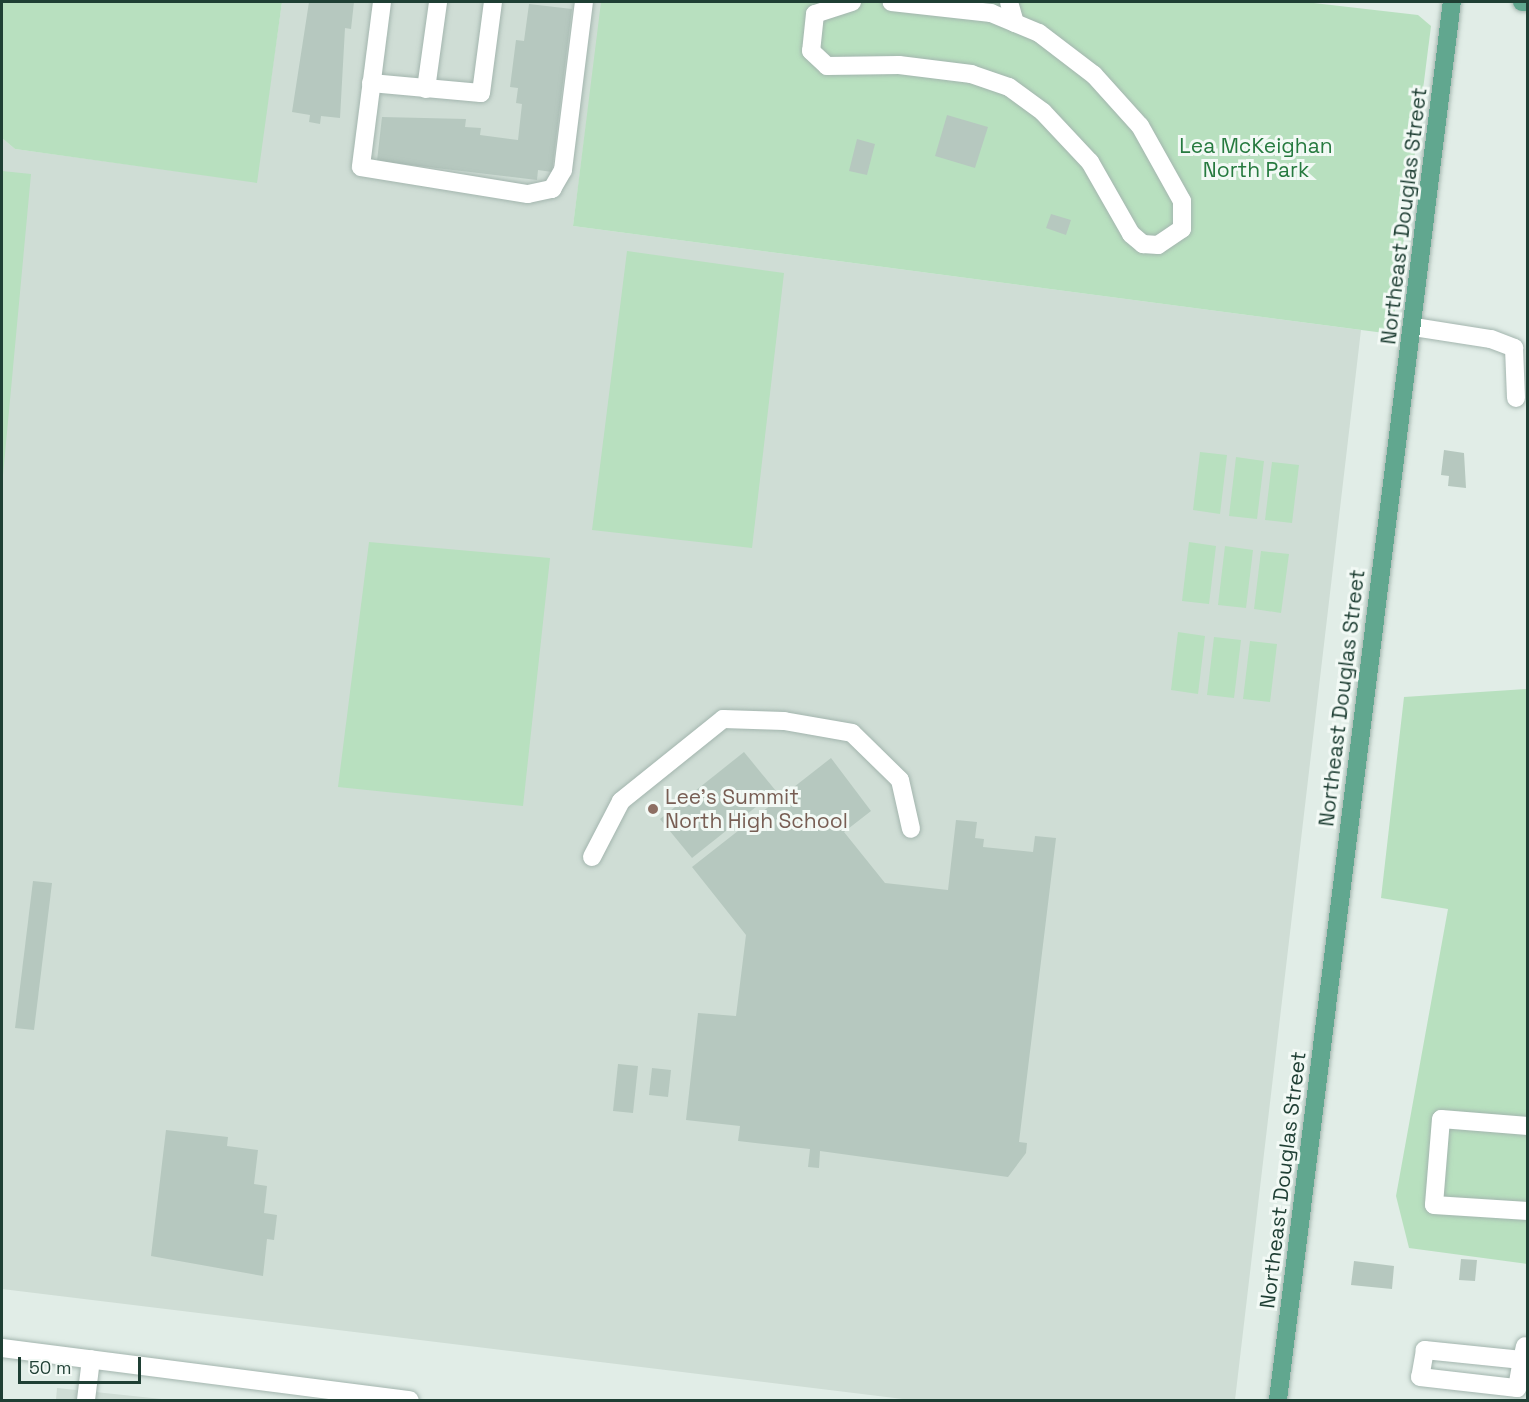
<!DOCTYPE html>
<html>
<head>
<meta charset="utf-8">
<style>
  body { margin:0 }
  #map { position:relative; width:1529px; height:1402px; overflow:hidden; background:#e1ede7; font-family:"Space Grotesk",sans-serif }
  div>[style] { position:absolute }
  .built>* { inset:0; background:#cfddd5 }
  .green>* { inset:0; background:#b8e0bf }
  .building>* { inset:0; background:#b6c8bf }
  .roads { filter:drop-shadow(0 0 2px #a3b5ae) drop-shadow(0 0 2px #a3b5ae) }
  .minor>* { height:18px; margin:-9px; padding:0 9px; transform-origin:9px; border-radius:9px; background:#fff }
  .major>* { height:18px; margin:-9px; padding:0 9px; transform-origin:9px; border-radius:9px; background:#61a78f }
  .dots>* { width:16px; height:16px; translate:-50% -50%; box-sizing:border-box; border:3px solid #f2f9f5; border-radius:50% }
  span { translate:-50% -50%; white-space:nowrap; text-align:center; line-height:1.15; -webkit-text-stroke:6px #f2f9f5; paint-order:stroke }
  .park-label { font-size:21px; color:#267a3f }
  .street-label { font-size:21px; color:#1f3f34 }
  .education-label { font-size:21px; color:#785e54 }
  .left { translate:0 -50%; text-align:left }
  .frame { position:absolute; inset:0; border:3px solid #1f3f34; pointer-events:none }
  .scale { position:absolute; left:18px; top:1357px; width:123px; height:27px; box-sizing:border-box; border:3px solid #1f3f34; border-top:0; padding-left:8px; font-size:18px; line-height:21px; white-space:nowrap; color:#1f3f34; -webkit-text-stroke:4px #f2f9f5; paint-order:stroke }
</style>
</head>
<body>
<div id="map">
  <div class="built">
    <i style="clip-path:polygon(282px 2px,602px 2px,573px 226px,1361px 330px,1235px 1400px,911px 1400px,2px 1289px,2px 138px,15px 149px,256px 182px)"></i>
    <i style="clip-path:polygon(57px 1388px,171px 1400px,56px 1400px)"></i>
  </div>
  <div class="green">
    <i style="clip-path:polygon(2px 2px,282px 2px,257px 183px,15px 149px,2px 138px)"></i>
    <i style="clip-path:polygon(601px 2px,1305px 2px,1418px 15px,1431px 26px,1392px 334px,573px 226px)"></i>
    <i style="clip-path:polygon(2px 171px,31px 174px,2px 486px)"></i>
    <i style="clip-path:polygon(627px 251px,784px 273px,752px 548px,592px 530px)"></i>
    <i style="clip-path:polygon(1200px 452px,1227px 455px,1220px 514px,1193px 510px)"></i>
    <i style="clip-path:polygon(1236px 457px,1264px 461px,1257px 519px,1229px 516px)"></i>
    <i style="clip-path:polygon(1272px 462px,1299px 465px,1292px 523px,1265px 520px)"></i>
    <i style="clip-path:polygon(369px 542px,550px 558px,523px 806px,338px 787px)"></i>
    <i style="clip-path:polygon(1189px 542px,1216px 546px,1209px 604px,1182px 601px)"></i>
    <i style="clip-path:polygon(1225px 546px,1253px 550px,1246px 608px,1218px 605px)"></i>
    <i style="clip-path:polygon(1261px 551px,1289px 554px,1281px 613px,1254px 609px)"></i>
    <i style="clip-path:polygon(1178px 632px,1205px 636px,1198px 694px,1171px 690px)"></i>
    <i style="clip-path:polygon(1214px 637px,1241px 640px,1234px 698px,1207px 695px)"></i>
    <i style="clip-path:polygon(1250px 641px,1277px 644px,1270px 702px,1243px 699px)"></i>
    <i style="clip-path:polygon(1527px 689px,1527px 1264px,1409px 1248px,1396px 1196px,1448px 909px,1381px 898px,1404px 697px)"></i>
  </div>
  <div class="building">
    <i style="clip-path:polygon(309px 2px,354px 2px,351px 29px,345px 28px,340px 118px,321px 116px,320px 124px,309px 122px,310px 115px,292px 112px)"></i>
    <i style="clip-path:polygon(529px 4px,572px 9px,552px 172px,538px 170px,537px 180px,377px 161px,382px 117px,466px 119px,465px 127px,481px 128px,480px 135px,518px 140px,522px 104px,516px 103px,518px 88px,510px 87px,516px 40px,524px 41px)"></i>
    <i style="clip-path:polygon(947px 115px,988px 127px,975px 168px,935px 156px)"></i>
    <i style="clip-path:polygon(857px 139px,875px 144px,867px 175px,849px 171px)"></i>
    <i style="clip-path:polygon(1051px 214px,1071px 220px,1066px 235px,1046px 228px)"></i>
    <i style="clip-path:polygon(1444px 450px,1464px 453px,1466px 488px,1448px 486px,1449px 476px,1441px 475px)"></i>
    <i style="clip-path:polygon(744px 752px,776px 791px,692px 858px,660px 819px)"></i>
    <i style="clip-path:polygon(831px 758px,871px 811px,844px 832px,885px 883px,948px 890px,956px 820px,977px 822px,975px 838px,984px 839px,983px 847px,1033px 852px,1035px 836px,1056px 838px,1019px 1142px,1027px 1143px,1026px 1153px,1008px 1177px,820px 1151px,819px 1168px,808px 1167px,810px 1149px,738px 1141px,740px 1126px,686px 1120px,698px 1013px,736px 1016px,746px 935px,692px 867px)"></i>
    <i style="clip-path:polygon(33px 881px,52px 883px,34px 1030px,15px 1028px)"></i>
    <i style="clip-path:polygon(618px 1064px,638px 1066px,633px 1113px,613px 1111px)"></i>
    <i style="clip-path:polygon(652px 1068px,671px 1070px,668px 1097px,649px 1095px)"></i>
    <i style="clip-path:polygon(166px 1130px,228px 1137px,227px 1146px,258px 1150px,254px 1184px,267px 1186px,264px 1213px,277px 1215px,274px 1240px,267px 1239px,263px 1276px,151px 1256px)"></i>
    <i style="clip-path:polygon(1461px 1259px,1477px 1260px,1475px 1281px,1459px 1280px)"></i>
    <i style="clip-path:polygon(1354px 1261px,1394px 1266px,1392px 1289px,1351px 1285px)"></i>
  </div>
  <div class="roads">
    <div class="minor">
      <i style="left:382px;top:2px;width:166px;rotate:97.3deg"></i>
      <i style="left:361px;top:167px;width:169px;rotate:9.2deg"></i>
      <i style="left:528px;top:194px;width:25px;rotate:-12deg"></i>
      <i style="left:552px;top:189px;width:22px;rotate:-60deg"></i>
      <i style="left:563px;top:170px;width:169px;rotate:-82.9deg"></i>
      <i style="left:852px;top:2px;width:39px;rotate:162deg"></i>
      <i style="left:815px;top:14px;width:37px;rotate:96deg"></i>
      <i style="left:811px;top:51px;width:22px;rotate:43deg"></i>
      <i style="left:827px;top:66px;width:72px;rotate:-0.8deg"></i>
      <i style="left:899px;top:65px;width:73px;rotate:7.1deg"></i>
      <i style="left:971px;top:74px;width:40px;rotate:18.9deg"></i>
      <i style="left:1009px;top:87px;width:42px;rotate:36.3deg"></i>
      <i style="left:1043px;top:112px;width:69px;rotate:46.8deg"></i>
      <i style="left:1090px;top:162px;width:83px;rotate:60.3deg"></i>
      <i style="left:1131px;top:234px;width:16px;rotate:40deg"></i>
      <i style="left:1143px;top:244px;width:15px;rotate:4deg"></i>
      <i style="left:1158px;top:245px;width:29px;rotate:-34deg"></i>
      <i style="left:1182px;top:229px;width:28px;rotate:-90deg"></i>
      <i style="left:1182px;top:201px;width:86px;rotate:-119.2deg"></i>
      <i style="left:1140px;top:126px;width:69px;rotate:-132deg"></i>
      <i style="left:1094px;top:75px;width:69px;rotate:-142.6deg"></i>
      <i style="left:1039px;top:33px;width:52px;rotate:-157.4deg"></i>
      <i style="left:991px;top:13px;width:100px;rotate:-173.7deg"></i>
      <i style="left:1009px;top:2px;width:22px;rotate:74deg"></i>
      <i style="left:371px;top:83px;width:110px;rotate:5.2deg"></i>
      <i style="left:481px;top:93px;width:92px;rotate:-82.5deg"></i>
      <i style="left:426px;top:89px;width:88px;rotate:-82.1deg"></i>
      <i style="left:1414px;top:327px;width:78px;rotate:8.9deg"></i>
      <i style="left:1491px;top:339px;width:25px;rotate:21deg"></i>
      <i style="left:1514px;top:348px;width:50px;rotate:87.7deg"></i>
      <i style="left:592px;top:857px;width:63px;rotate:-62.6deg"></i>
      <i style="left:621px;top:801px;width:131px;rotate:-38.8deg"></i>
      <i style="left:723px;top:719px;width:61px;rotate:1.9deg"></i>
      <i style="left:784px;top:721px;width:69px;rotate:10deg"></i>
      <i style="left:852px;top:733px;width:67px;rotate:44.4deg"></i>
      <i style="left:900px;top:780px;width:50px;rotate:77.3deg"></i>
      <i style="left:1528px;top:1126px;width:87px;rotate:-175.4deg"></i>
      <i style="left:1441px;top:1119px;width:86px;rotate:94.7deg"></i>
      <i style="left:1434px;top:1205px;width:94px;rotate:3.7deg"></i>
      <i style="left:2px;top:1348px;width:411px;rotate:7.3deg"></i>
      <i style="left:1522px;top:1360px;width:98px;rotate:-174.1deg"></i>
      <i style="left:1425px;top:1350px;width:27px;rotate:100deg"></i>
      <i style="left:1420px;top:1377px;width:98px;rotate:6.5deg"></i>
      <i style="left:1517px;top:1388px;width:28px;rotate:-80deg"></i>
      <i style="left:1522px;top:1360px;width:14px;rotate:-78deg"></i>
      <i style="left:86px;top:1400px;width:41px;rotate:-83deg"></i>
    </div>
    <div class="major">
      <i style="left:1522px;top:2px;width:6px"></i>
      <i style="left:1278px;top:1400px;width:1409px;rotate:-82.91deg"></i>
    </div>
  </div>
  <div class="dots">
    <i style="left:653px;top:809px;background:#8d6e63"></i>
  </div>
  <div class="park-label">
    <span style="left:1256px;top:158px">Lea McKeighan<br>North Park</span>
  </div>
  <div class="street-label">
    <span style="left:1404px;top:216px;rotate:-83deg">Northeast Douglas Street</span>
    <span style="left:1342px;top:698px;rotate:-83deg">Northeast Douglas Street</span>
    <span style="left:1283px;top:1180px;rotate:-83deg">Northeast Douglas Street</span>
  </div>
  <div class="education-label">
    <span class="left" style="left:665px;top:809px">Lee's Summit<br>North High School</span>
  </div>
  <div class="frame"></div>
  <div class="scale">50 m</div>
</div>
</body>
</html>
